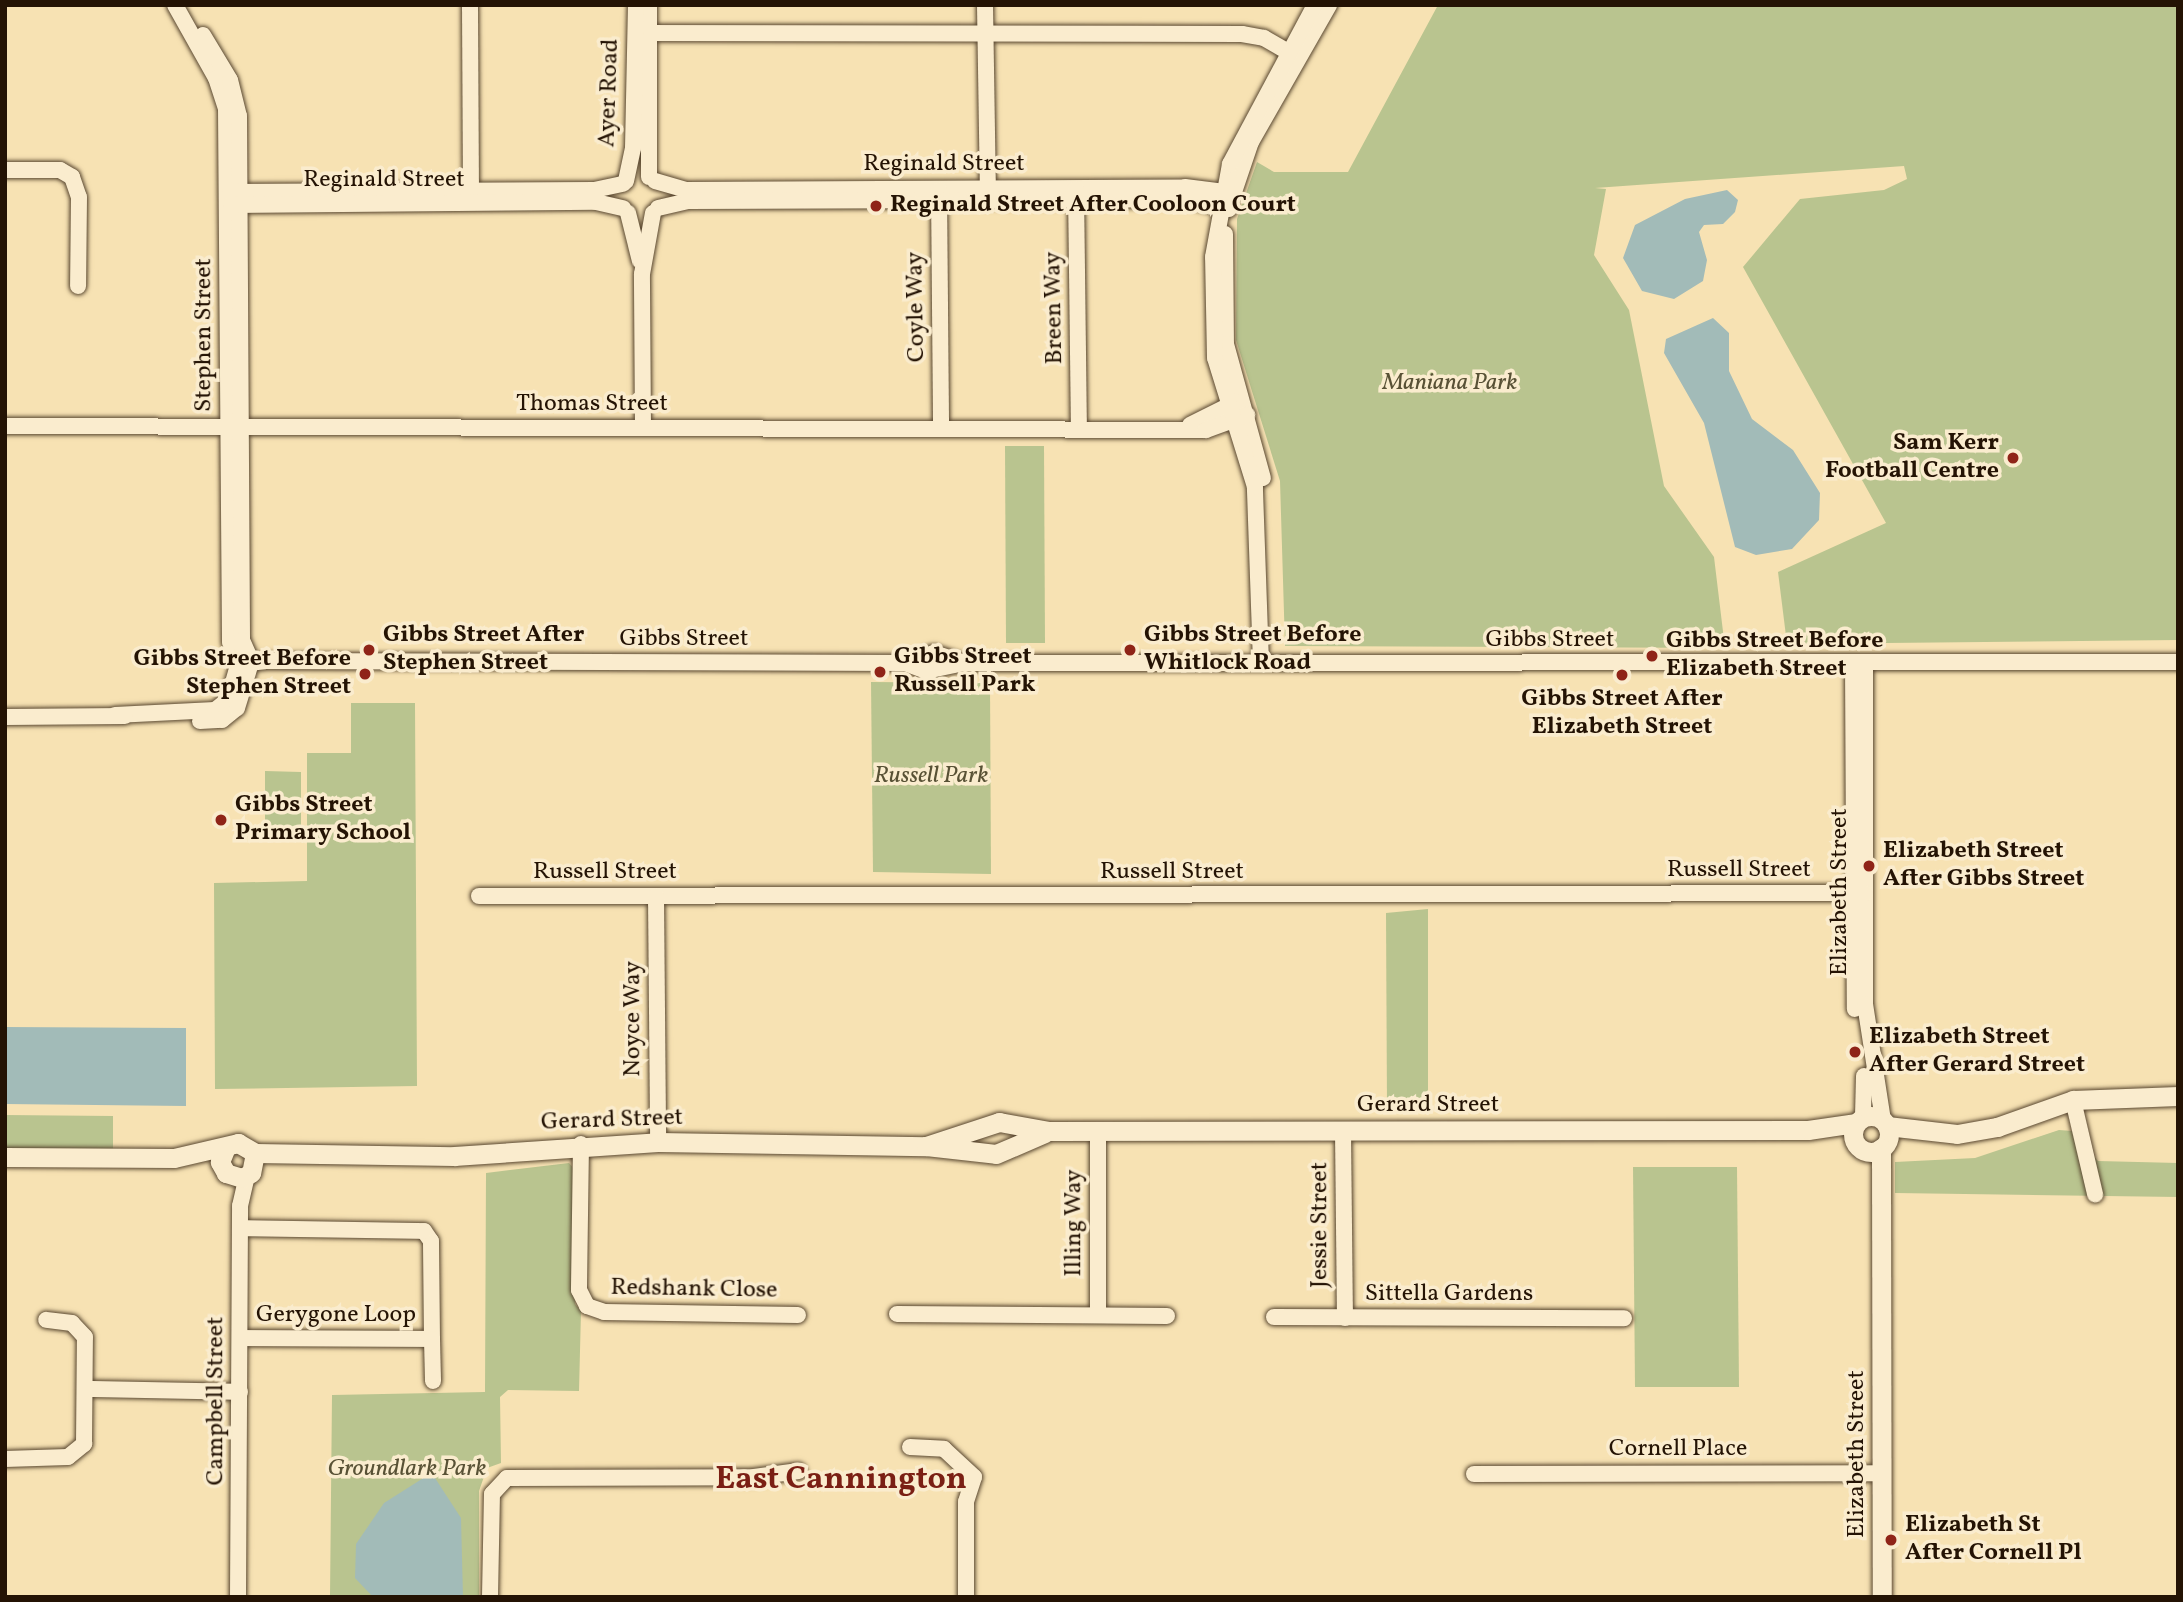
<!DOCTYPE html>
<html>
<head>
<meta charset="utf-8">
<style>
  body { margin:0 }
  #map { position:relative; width:2183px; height:1602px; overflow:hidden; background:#f7e2b3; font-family:Vollkorn,serif }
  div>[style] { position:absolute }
  .green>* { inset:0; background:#b9c48f }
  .water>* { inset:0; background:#a2bbb8 }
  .roads { filter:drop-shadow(0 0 2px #594730) drop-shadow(0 0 2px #594730) }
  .minor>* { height:16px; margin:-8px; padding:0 8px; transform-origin:8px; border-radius:8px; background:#faecce }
  .tertiary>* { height:19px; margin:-9.5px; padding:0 9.5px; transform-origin:9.5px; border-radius:9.5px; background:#faecce }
  .tertiary>.ring { margin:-9.5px; padding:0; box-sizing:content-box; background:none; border:19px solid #faecce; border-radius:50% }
  .dots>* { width:19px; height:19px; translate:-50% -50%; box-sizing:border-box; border:4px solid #faecce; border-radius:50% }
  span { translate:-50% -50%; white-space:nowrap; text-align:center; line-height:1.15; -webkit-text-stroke:7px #faecce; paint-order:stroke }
  .street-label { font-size:24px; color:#241304 }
  .poi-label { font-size:24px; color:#241304; font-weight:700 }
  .left { translate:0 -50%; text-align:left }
  .right { translate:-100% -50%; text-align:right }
  .park-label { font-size:24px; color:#585135; font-style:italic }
  .district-label { font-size:32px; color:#7a1f14; font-weight:700 }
  .frame { position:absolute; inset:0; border:7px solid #241304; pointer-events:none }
</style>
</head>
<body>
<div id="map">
  <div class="green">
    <i style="clip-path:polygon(1438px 5px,2178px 5px,2178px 640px,1787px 644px,1778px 572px,1886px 523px,1743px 267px,1800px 199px,1884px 190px,1907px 179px,1904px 166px,1595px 188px,1606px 189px,1594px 255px,1629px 310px,1664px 486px,1714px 557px,1725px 648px,1285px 646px,1280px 481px,1236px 340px,1237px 219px,1257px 162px,1274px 172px,1348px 172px)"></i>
    <i style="clip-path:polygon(1005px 446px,1044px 446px,1045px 643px,1006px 643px)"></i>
    <i style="clip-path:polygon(871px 682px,990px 683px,991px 874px,873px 872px)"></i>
    <i style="clip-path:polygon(351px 703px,415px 703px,417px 1086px,215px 1089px,214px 883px,307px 881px,307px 753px,351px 753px)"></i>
    <i style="clip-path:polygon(265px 771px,301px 772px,301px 838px,265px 838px)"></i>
    <i style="clip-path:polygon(1428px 909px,1428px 1107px,1387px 1106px,1386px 913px)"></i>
    <i style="clip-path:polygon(5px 1115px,113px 1116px,113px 1152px,5px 1151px)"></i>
    <i style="clip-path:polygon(2059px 1130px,2072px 1131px,2098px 1161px,2178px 1163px,2178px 1197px,1895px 1193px,1895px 1162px,1975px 1158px)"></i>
    <i style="clip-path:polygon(569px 1163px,575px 1170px,575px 1304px,581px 1311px,579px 1391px,508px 1390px,500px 1397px,501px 1463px,487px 1468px,479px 1491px,479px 1597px,330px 1597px,332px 1395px,485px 1392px,486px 1173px)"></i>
    <i style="clip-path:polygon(1633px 1167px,1737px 1167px,1739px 1387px,1635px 1387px)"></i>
  </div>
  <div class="water">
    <i style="clip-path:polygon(1727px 190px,1738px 200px,1735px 212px,1723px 224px,1704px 225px,1699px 232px,1707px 260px,1703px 281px,1674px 299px,1642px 291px,1623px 258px,1635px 225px,1685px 199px)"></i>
    <i style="clip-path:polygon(1713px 318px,1729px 333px,1729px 371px,1752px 419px,1793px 450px,1820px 493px,1819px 520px,1792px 549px,1756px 555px,1735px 547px,1704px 423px,1664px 353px,1666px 339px)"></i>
    <i style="clip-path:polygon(5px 1027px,186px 1028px,186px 1106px,5px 1104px)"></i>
    <i style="clip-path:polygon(425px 1477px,435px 1478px,461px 1518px,463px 1597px,373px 1597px,355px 1578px,356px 1544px,384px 1503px)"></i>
  </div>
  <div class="roads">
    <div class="minor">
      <i style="left:175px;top:5px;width:84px;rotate:60.7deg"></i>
      <i style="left:216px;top:78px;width:33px;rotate:72deg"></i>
      <i style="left:226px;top:109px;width:533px;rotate:89.57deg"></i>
      <i style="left:230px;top:642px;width:35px;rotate:65deg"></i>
      <i style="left:470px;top:5px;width:197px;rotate:89.7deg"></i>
      <i style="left:985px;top:5px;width:190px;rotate:89.1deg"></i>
      <i style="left:636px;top:33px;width:606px;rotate:0.09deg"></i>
      <i style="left:1242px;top:34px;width:22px;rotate:10deg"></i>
      <i style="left:1264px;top:38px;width:39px;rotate:30deg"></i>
      <i style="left:203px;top:35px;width:52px;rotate:59deg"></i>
      <i style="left:230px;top:80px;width:37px;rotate:76deg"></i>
      <i style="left:239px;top:116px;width:524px;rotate:89.67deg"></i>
      <i style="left:242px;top:640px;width:24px;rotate:66deg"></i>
      <i style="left:5px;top:170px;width:55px"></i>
      <i style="left:60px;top:170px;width:14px;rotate:30deg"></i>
      <i style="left:72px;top:177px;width:21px;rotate:71deg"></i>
      <i style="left:79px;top:197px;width:89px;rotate:90.6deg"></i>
      <i style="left:649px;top:177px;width:172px;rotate:-90deg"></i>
      <i style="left:626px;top:181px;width:34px;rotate:-78deg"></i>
      <i style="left:633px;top:148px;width:143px;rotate:-88.8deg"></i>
      <i style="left:655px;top:181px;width:33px;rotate:16deg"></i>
      <i style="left:687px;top:190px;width:498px;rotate:-0.3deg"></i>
      <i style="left:1185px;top:187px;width:48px;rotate:7.1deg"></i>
      <i style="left:1076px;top:189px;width:239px;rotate:89.3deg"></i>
      <i style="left:939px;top:190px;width:236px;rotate:89.5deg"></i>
      <i style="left:230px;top:192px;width:364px;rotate:-0.3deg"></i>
      <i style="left:594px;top:190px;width:30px;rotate:-12deg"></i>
      <i style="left:1231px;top:201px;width:62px;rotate:-71.3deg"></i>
      <i style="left:1251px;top:142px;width:158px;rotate:-60.3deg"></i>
      <i style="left:231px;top:205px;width:365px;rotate:-0.5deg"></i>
      <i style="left:596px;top:202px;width:28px;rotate:13deg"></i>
      <i style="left:658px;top:208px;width:31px;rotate:-13deg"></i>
      <i style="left:688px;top:201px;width:497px;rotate:-0.2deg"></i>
      <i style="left:1185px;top:199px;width:45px;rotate:12.8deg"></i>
      <i style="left:628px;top:213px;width:49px;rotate:76deg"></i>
      <i style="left:1225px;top:234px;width:110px;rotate:89.5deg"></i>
      <i style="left:1226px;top:344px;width:139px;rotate:74.6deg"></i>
      <i style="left:1190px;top:425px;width:51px;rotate:-26.6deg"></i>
      <i style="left:5px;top:426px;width:1201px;rotate:0.19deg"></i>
      <i style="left:1206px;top:430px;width:44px;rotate:-20.1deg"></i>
      <i style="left:643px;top:428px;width:154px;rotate:-90.4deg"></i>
      <i style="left:642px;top:274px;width:62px;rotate:-79.8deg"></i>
      <i style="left:1853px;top:662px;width:347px;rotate:89.7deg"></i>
      <i style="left:1865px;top:662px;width:342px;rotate:90deg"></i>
      <i style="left:1865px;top:1004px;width:117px;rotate:81.2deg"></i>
      <i style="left:905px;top:663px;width:31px;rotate:-19deg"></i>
      <i style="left:934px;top:653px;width:32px;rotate:18deg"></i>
      <i style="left:1261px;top:663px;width:176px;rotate:-92deg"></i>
      <i style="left:1255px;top:487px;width:135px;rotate:-107.2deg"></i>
      <i style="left:1215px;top:358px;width:101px;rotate:-91.1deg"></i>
      <i style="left:1213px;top:257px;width:95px;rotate:-79.6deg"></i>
      <i style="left:1230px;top:164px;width:180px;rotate:-61.9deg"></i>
      <i style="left:115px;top:715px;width:100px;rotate:-2.9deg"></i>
      <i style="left:215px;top:710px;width:16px;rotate:-38deg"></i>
      <i style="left:228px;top:700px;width:37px;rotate:-74deg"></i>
      <i style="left:238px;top:664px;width:27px;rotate:-6deg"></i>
      <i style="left:265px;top:661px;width:640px;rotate:0.18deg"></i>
      <i style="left:905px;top:663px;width:22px;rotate:21deg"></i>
      <i style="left:926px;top:671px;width:39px;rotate:-12deg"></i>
      <i style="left:964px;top:663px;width:1214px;rotate:-0.05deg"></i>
      <i style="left:5px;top:717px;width:120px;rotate:-0.5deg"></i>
      <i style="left:200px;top:721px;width:22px;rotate:-3deg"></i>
      <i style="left:222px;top:720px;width:19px;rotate:-39deg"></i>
      <i style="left:237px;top:708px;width:44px;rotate:-72.8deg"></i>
      <i style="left:479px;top:896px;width:1386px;rotate:-0.12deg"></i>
      <i style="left:656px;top:896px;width:246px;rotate:89.5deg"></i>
      <i style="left:2073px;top:1100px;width:97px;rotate:76.8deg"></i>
      <i style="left:1863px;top:1117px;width:41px;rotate:-88.6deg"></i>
      <i style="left:1098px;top:1131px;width:184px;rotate:90deg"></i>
      <i style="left:1343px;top:1131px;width:187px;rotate:89.4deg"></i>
      <i style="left:581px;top:1144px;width:146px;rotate:90.8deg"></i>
      <i style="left:579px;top:1290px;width:18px;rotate:63deg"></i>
      <i style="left:587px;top:1306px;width:18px;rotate:19deg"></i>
      <i style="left:604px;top:1312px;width:194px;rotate:0.9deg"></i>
      <i style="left:897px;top:1314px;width:270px;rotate:0.4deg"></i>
      <i style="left:1274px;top:1317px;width:350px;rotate:0.2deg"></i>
      <i style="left:240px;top:1338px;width:192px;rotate:0.3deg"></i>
      <i style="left:432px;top:1339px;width:98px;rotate:-90.6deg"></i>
      <i style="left:431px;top:1241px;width:12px;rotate:-125deg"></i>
      <i style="left:424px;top:1231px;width:184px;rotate:-179.1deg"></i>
      <i style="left:432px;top:1339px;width:42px;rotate:88.6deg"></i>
      <i style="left:88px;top:1389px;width:152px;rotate:1.1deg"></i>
      <i style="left:910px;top:1447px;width:34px;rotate:3deg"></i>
      <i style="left:944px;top:1449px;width:41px;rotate:43deg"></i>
      <i style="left:974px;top:1477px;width:26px;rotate:108deg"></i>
      <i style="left:966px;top:1502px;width:95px;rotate:90deg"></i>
      <i style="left:5px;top:1459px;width:63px;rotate:-1.8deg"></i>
      <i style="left:68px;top:1457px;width:21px;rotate:-39deg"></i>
      <i style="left:84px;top:1444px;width:107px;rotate:-89.5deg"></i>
      <i style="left:85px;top:1337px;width:19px;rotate:-133deg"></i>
      <i style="left:72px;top:1323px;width:26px;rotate:-173deg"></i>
      <i style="left:1474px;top:1474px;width:409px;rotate:-0.1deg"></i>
      <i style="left:238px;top:1597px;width:391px;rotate:-89.7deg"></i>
      <i style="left:240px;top:1206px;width:31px;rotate:-77deg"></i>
      <i style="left:490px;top:1597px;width:103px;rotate:-88.9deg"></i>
      <i style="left:492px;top:1494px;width:22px;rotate:-47deg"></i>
      <i style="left:507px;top:1478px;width:247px;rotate:-0.2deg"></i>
      <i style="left:754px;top:1477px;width:45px;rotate:-7.6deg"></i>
    </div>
    <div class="tertiary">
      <i class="ring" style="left:1853px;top:1116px;width:17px;height:17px"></i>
      <i style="left:1887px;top:1126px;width:70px;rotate:6.5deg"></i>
      <i style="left:1957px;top:1134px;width:41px;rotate:-9.9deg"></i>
      <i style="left:1997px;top:1127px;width:81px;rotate:-19.6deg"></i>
      <i style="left:2073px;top:1100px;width:105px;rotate:-2.2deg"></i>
      <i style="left:926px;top:1146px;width:77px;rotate:-18.2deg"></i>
      <i style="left:999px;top:1122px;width:51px;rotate:10.2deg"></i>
      <i style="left:1049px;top:1131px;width:759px;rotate:-0.08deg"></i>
      <i style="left:1808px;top:1130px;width:49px;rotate:-8.3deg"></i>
      <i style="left:1881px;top:1148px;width:449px;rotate:89.9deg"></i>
      <i style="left:255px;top:1153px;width:199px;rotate:0.9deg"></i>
      <i style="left:454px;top:1156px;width:204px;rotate:-3.9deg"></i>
      <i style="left:658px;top:1142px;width:268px;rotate:0.9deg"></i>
      <i style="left:926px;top:1146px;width:70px;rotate:6.5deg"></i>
      <i style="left:996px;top:1154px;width:53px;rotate:-23.2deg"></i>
      <i style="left:5px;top:1157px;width:169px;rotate:0.3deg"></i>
      <i style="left:174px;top:1158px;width:66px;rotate:-13.2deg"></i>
      <i style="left:238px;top:1143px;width:20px;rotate:30deg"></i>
      <i style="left:255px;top:1153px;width:20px;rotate:101deg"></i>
      <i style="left:251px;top:1173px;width:10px;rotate:151deg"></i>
      <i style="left:242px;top:1178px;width:17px;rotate:-163deg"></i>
      <i style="left:226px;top:1173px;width:13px;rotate:-119deg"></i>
      <i style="left:220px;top:1162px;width:16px;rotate:-68deg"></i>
    </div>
  </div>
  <div class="dots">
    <i style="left:876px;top:206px;background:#8f2418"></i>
    <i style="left:2013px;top:458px;background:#8f2418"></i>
    <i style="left:369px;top:650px;background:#8f2418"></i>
    <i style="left:1130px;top:650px;background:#8f2418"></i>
    <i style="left:1652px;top:656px;background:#8f2418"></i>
    <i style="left:880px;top:672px;background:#8f2418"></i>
    <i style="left:365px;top:674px;background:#8f2418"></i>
    <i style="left:1622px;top:675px;background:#8f2418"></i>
    <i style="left:221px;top:820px;background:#8f2418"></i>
    <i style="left:1869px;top:866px;background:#8f2418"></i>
    <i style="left:1855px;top:1052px;background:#8f2418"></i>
    <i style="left:1891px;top:1540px;background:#8f2418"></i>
  </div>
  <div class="street-label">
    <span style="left:610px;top:93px;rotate:-88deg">Ayer Road</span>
    <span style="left:944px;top:165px">Reginald Street</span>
    <span style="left:384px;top:181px">Reginald Street</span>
    <span style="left:917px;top:307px;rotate:-91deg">Coyle Way</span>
    <span style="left:1055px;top:308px;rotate:-91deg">Breen Way</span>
    <span style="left:205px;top:335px;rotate:-90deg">Stephen Street</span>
    <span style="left:592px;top:405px">Thomas Street</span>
    <span style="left:684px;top:640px">Gibbs Street</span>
    <span style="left:1550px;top:641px">Gibbs Street</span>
    <span style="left:1739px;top:871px">Russell Street</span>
    <span style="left:605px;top:873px">Russell Street</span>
    <span style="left:1172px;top:873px">Russell Street</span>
    <span style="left:1841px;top:892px;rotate:-90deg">Elizabeth Street</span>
    <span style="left:634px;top:1019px;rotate:-90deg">Noyce Way</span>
    <span style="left:1428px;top:1106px">Gerard Street</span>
    <span style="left:612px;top:1121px;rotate:-2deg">Gerard Street</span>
    <span style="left:1075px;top:1223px;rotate:-90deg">Illing Way</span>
    <span style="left:1321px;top:1225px;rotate:-90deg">Jessie Street</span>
    <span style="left:694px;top:1290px;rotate:1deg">Redshank Close</span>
    <span style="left:1449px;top:1295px">Sittella Gardens</span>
    <span style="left:336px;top:1316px">Gerygone Loop</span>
    <span style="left:217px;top:1401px;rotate:-90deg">Campbell Street</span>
    <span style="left:1678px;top:1450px">Cornell Place</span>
    <span style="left:1858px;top:1454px;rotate:-90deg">Elizabeth Street</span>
  </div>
  <div class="poi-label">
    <span class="left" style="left:890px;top:206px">Reginald Street After Cooloon Court</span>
    <span class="right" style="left:1999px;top:458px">Sam Kerr<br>Football Centre</span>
    <span class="left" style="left:383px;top:650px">Gibbs Street After<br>Stephen Street</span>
    <span class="left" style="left:1144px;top:650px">Gibbs Street Before<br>Whitlock Road</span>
    <span class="left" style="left:1666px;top:656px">Gibbs Street Before<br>Elizabeth Street</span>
    <span class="left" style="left:894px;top:672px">Gibbs Street<br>Russell Park</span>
    <span class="right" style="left:351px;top:674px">Gibbs Street Before<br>Stephen Street</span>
    <span style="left:1622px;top:714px">Gibbs Street After<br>Elizabeth Street</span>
    <span class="left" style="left:235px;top:820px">Gibbs Street<br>Primary School</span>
    <span class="left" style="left:1883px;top:866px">Elizabeth Street<br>After Gibbs Street</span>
    <span class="left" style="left:1869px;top:1052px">Elizabeth Street<br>After Gerard Street</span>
    <span class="left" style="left:1905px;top:1540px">Elizabeth St<br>After Cornell Pl</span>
  </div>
  <div class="park-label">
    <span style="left:1450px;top:384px">Maniana Park</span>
    <span style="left:931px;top:777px">Russell Park</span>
    <span style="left:407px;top:1470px">Groundlark Park</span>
  </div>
  <div class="district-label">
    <span style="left:841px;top:1480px">East Cannington</span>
  </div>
  <div class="frame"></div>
</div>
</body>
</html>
